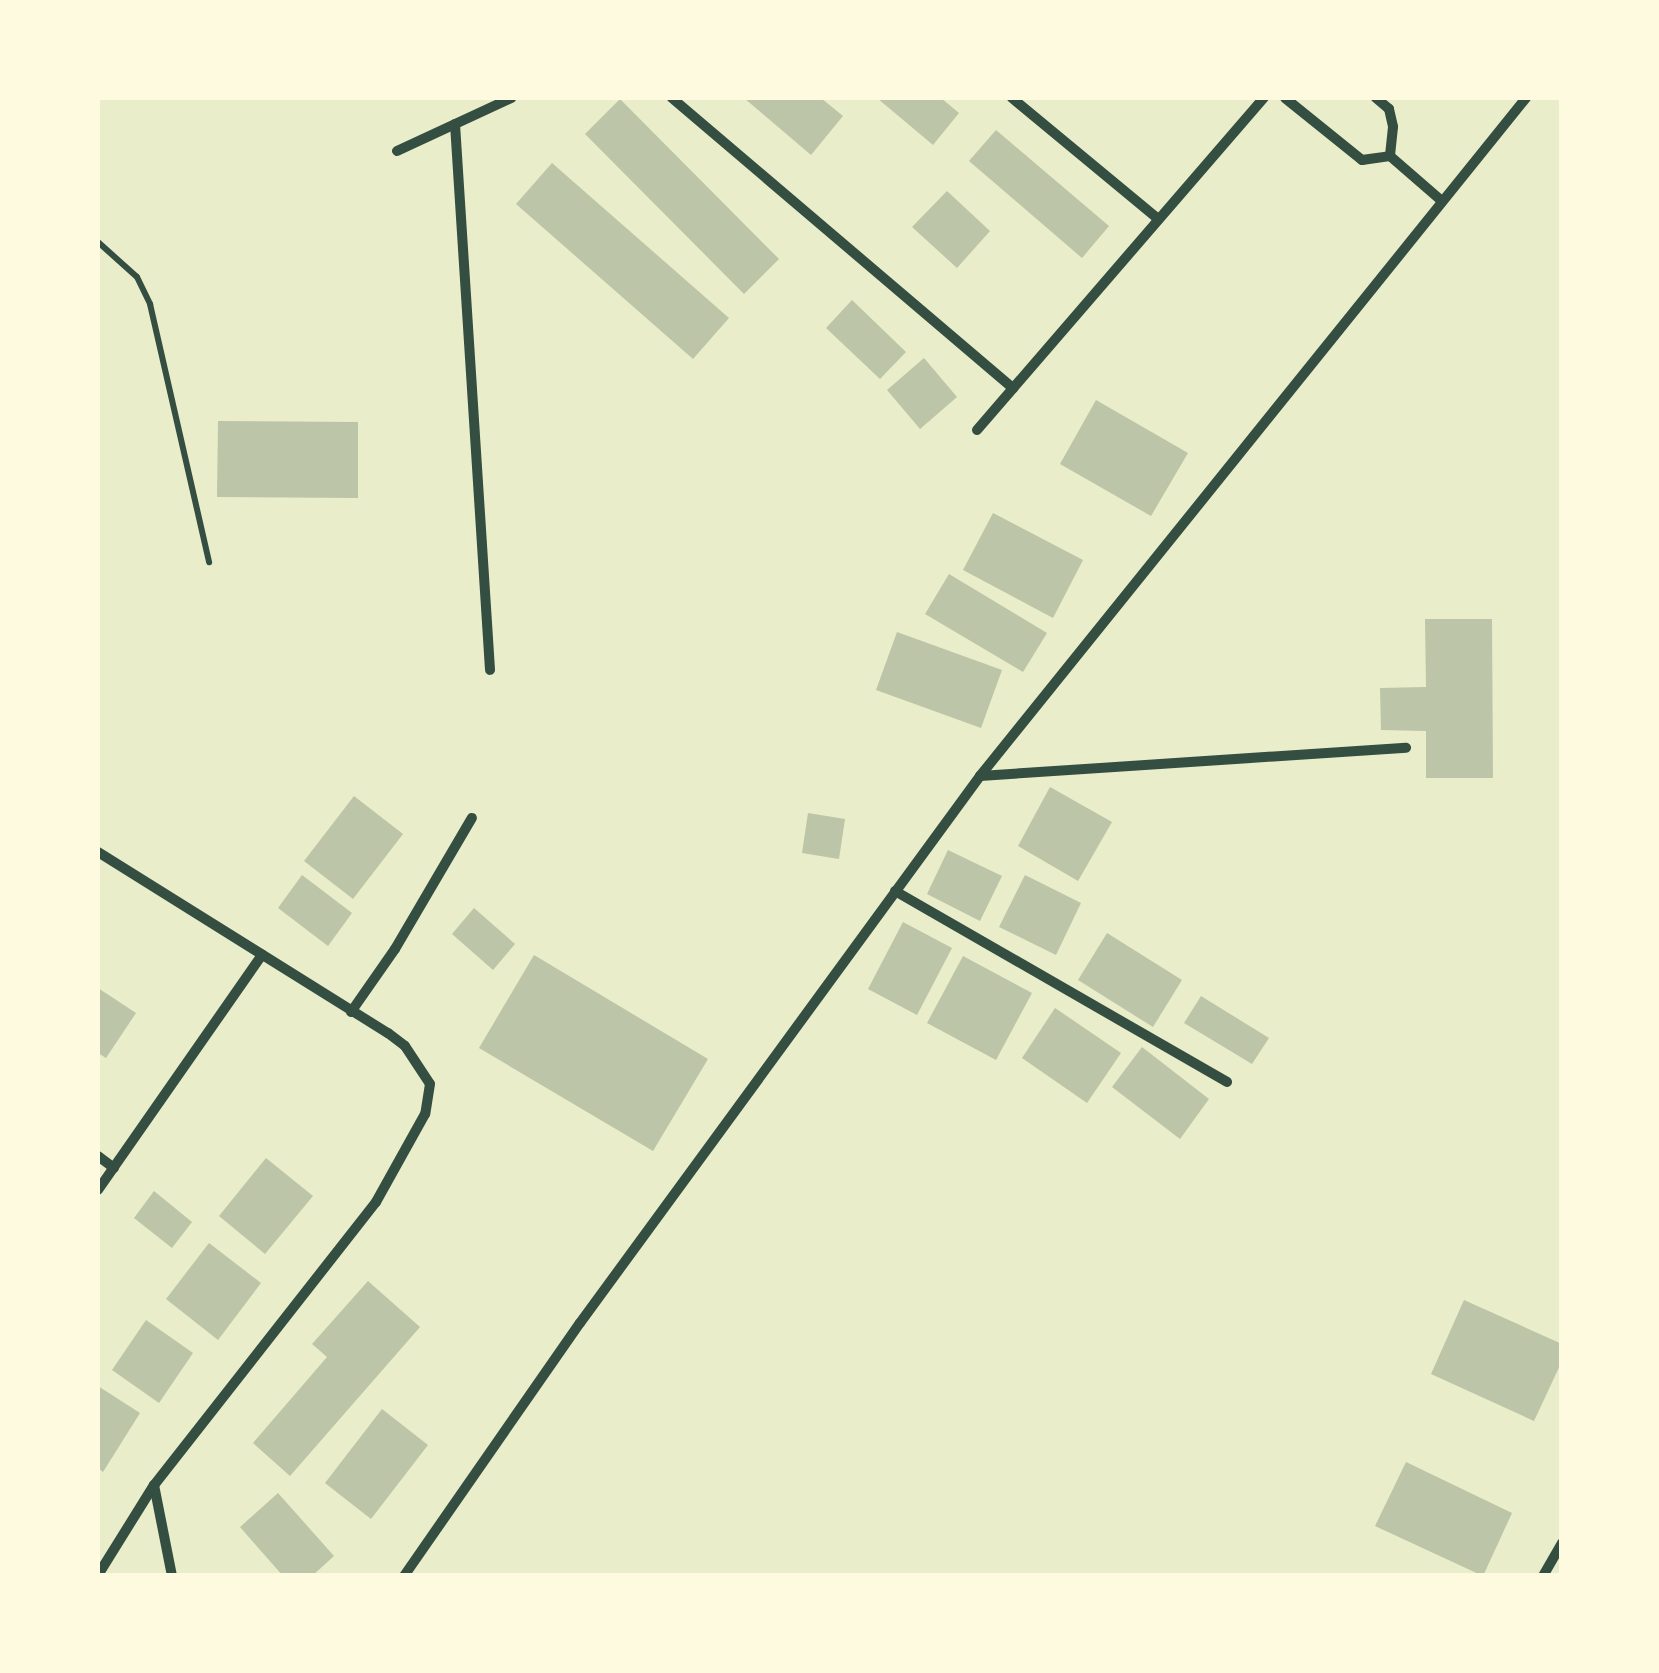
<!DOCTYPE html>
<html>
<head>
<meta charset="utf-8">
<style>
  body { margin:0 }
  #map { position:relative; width:1659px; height:1673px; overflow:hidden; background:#e9edc9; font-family:Ubuntu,sans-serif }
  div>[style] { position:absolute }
  .building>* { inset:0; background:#bcc5a7 }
  .path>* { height:6px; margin:-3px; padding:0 3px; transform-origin:3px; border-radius:3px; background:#344e41 }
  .minor>* { height:10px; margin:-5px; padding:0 5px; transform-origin:5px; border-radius:5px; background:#344e41 }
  span { translate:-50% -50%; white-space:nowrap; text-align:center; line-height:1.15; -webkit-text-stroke:9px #fefae0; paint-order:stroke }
  .frame { position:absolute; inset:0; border:100px solid #fefae0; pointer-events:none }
</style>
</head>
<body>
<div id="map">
  <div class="building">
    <i style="clip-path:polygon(744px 98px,821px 98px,843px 116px,811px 155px)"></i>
    <i style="clip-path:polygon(877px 98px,941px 98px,959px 113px,933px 145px)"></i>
    <i style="clip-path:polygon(620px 99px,779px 259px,744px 294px,585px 134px)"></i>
    <i style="clip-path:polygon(996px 130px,1109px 226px,1082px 258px,969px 161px)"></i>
    <i style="clip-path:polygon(552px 163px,729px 318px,693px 359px,516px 204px)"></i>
    <i style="clip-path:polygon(947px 191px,990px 231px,957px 268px,912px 227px)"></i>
    <i style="clip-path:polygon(852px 300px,906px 352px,880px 379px,826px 328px)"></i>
    <i style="clip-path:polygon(924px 358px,957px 397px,920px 429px,887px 390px)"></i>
    <i style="clip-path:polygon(1096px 400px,1188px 453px,1151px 516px,1060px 464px)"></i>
    <i style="clip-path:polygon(218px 421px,358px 422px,358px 498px,217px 497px)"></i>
    <i style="clip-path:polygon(993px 513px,1083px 560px,1053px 618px,963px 570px)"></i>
    <i style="clip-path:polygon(949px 574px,1047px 633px,1023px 672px,925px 614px)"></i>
    <i style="clip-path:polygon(1425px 619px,1492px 619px,1493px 778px,1426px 778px,1426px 731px,1381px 730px,1380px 688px,1426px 687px)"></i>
    <i style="clip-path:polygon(897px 632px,1002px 670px,981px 728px,876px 690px)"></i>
    <i style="clip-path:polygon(1050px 787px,1112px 822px,1078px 881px,1018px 846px)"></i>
    <i style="clip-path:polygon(354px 796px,403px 834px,353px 899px,304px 861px)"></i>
    <i style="clip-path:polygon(808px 813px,845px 819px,839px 859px,802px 853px)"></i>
    <i style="clip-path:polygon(948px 850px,1002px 876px,980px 921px,927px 894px)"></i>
    <i style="clip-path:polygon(302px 875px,352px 913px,328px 946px,278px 908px)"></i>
    <i style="clip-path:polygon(1025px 875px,1081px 903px,1056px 955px,999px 927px)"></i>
    <i style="clip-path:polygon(474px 908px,515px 944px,493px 970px,452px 934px)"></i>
    <i style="clip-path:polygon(903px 922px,952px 948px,917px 1015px,868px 989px)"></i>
    <i style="clip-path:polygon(1107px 933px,1182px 980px,1153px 1027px,1078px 980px)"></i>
    <i style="clip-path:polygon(534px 955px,708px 1059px,653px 1151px,479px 1048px)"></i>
    <i style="clip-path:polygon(963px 956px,1032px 993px,996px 1060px,927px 1023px)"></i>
    <i style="clip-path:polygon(98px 988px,136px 1013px,106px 1058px,98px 1053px)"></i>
    <i style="clip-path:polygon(1201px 996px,1269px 1038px,1252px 1064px,1184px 1023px)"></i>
    <i style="clip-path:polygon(1055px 1008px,1121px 1053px,1087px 1103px,1022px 1058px)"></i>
    <i style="clip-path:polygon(1142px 1047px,1209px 1099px,1180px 1139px,1112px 1087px)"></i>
    <i style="clip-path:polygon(266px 1158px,313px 1196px,265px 1254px,219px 1216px)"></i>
    <i style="clip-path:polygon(154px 1191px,192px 1222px,172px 1248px,134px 1218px)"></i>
    <i style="clip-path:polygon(209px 1243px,261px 1283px,218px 1340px,166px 1299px)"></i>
    <i style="clip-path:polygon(368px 1281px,420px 1327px,290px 1476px,253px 1443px,327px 1357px,312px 1344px)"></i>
    <i style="clip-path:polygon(1464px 1300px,1562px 1344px,1562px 1361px,1534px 1421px,1431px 1374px)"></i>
    <i style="clip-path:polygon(146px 1320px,193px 1353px,159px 1403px,112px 1370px)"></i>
    <i style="clip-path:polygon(98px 1386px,140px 1413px,103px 1472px,98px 1468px)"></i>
    <i style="clip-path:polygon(382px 1409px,428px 1445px,371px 1519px,325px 1483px)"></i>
    <i style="clip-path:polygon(1406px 1462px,1512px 1513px,1483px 1576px,1375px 1526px)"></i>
    <i style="clip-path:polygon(278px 1493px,334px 1556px,312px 1576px,283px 1576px,240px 1527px)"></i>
  </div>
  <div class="path">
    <i style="left:98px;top:242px;width:52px;rotate:41.9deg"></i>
    <i style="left:137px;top:277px;width:30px;rotate:64deg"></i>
    <i style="left:150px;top:304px;width:265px;rotate:77.1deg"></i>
  </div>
  <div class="minor">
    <i style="left:672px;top:98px;width:448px;rotate:40.4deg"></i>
    <i style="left:1012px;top:98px;width:188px;rotate:39.6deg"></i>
    <i style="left:1285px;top:98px;width:99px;rotate:38.8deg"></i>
    <i style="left:1362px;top:160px;width:28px;rotate:-8deg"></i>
    <i style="left:1390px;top:156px;width:69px;rotate:40.9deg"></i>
    <i style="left:1376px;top:98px;width:17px;rotate:40deg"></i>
    <i style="left:1389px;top:109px;width:18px;rotate:77deg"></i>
    <i style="left:1393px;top:127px;width:29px;rotate:96deg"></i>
    <i style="left:455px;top:124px;width:547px;rotate:86.33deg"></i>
    <i style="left:397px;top:151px;width:126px;rotate:-24.9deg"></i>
    <i style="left:977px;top:430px;width:439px;rotate:-49.2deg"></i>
    <i style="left:980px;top:776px;width:427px;rotate:-3.8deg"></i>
    <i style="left:98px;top:852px;width:342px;rotate:32deg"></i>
    <i style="left:388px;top:1033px;width:21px;rotate:37deg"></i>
    <i style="left:405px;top:1046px;width:45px;rotate:56.7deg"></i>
    <i style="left:430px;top:1084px;width:30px;rotate:99deg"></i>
    <i style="left:425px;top:1114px;width:101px;rotate:119.1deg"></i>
    <i style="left:376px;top:1202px;width:360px;rotate:128.1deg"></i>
    <i style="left:154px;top:1485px;width:106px;rotate:121.9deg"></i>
    <i style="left:895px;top:891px;width:383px;rotate:29.9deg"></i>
    <i style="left:351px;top:1012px;width:77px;rotate:-55.1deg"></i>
    <i style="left:395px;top:949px;width:152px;rotate:-59.6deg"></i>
    <i style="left:98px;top:1156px;width:20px;rotate:37deg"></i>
    <i style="left:98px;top:1190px;width:287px;rotate:-55.1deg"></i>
    <i style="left:154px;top:1485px;width:93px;rotate:78.8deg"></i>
    <i style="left:404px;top:1576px;width:308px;rotate:-55.2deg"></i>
    <i style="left:580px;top:1323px;width:678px;rotate:-53.82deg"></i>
    <i style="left:980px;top:776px;width:871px;rotate:-51.16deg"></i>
    <i style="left:1543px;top:1576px;width:38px;rotate:-60deg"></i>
  </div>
  <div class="frame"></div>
</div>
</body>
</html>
